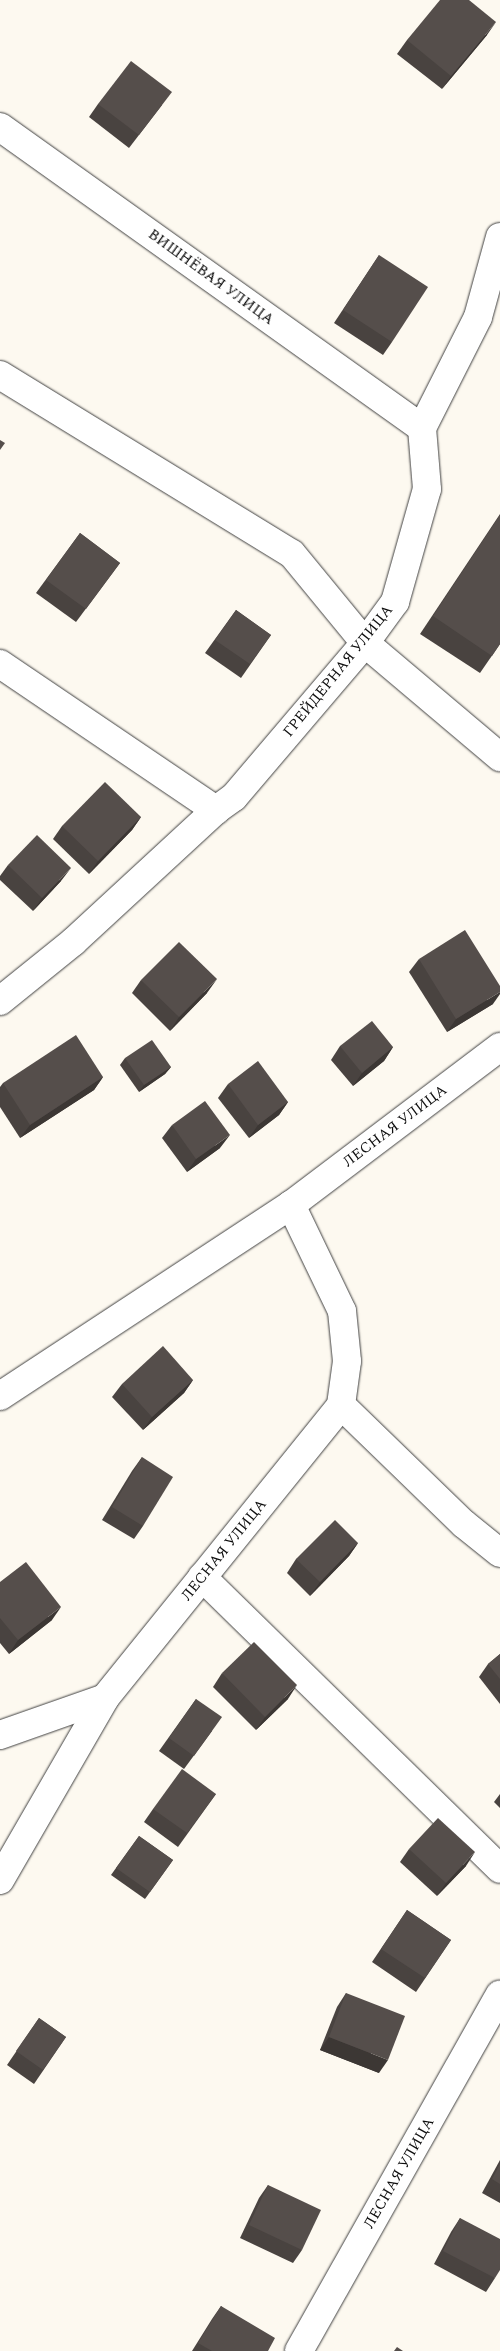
<!DOCTYPE html>
<html>
<head>
<meta charset="utf-8">
<style>
  body { margin:0 }
  #map { position:relative; width:500px; height:2351px; overflow:hidden; background:#fdf9f0; font-family:Spectral,serif }
  div>[style] { position:absolute }
  .roads { filter:drop-shadow(0 0 1px #414141) drop-shadow(0 0 1px #414141) }
  .street>* { height:28px; margin:-14px; padding:0 14px; transform-origin:14px; border-radius:14px; background:#fff }
  .wall>* { inset:0; background:#494340 }
  .shaded-wall>* { inset:0; background:#3c3734 }
  .building>* { inset:0; background:#554e4b }
  span { translate:-50% -50%; white-space:nowrap; text-align:center; line-height:1.15; -webkit-text-stroke:5px #fff; paint-order:stroke }
  .street-label { font-size:15px; color:#0e0e0e }
</style>
</head>
<body>
<div id="map">
  <div class="roads">
    <div class="street">
      <i style="left:0;top:127px;width:518px;rotate:35.5deg"></i>
      <i style="left:0;top:375px;width:342px;rotate:31.5deg"></i>
      <i style="left:292px;top:554px;width:115px;rotate:50.6deg"></i>
      <i style="left:365px;top:643px;width:177px;rotate:40.2deg"></i>
      <i style="left:0;top:664px;width:261px;rotate:34.1deg"></i>
      <i style="left:0;top:1001px;width:94px;rotate:-38.9deg"></i>
      <i style="left:73px;top:942px;width:195px;rotate:-42.7deg"></i>
      <i style="left:216px;top:810px;width:22px;rotate:-36deg"></i>
      <i style="left:234px;top:797px;width:202px;rotate:-49.6deg"></i>
      <i style="left:365px;top:643px;width:51px;rotate:-53.8deg"></i>
      <i style="left:395px;top:602px;width:117px;rotate:-74.2deg"></i>
      <i style="left:427px;top:489px;width:61px;rotate:-94.7deg"></i>
      <i style="left:422px;top:428px;width:124px;rotate:-63.2deg"></i>
      <i style="left:478px;top:317px;width:83px;rotate:-74.6deg"></i>
      <i style="left:0;top:1396px;width:348px;rotate:-33.3deg"></i>
      <i style="left:291px;top:1205px;width:262px;rotate:-37.1deg"></i>
      <i style="left:341px;top:1405px;width:171px;rotate:44.1deg"></i>
      <i style="left:464px;top:1524px;width:46px;rotate:38.9deg"></i>
      <i style="left:202px;top:1577px;width:417px;rotate:44.4deg"></i>
      <i style="left:0;top:1735px;width:111px;rotate:-19.4deg"></i>
      <i style="left:0;top:1880px;width:210px;rotate:-60deg"></i>
      <i style="left:105px;top:1698px;width:376px;rotate:-51.1deg"></i>
      <i style="left:341px;top:1405px;width:44px;rotate:-82.2deg"></i>
      <i style="left:347px;top:1361px;width:50px;rotate:-95.7deg"></i>
      <i style="left:342px;top:1311px;width:118px;rotate:-115.7deg"></i>
      <i style="left:299px;top:2351px;width:409px;rotate:-60.6deg"></i>
    </div>
  </div>
  <div class="wall">
    <i style="clip-path:polygon(487px 35px,442px 89px,397px 54px,407px 40px)"></i>
    <i style="clip-path:polygon(98px 104px,162px 105px,129px 148px,89px 117px)"></i>
    <i style="clip-path:polygon(379px 255px,392px 342px,383px 355px,334px 323px)"></i>
    <i style="clip-path:polygon(500px 514px,500px 644px,480px 673px,420px 634px)"></i>
    <i style="clip-path:polygon(80px 533px,120px 563px,76px 622px,36px 593px)"></i>
    <i style="clip-path:polygon(236px 610px,271px 635px,241px 678px,205px 653px)"></i>
    <i style="clip-path:polygon(141px 817px,132px 830px,89px 874px,53px 839px,62px 826px)"></i>
    <i style="clip-path:polygon(8px 865px,61px 881px,33px 911px,0 880px,0 876px)"></i>
    <i style="clip-path:polygon(419px 959px,493px 1004px,447px 1032px,409px 972px)"></i>
    <i style="clip-path:polygon(141px 980px,207px 993px,170px 1031px,132px 993px)"></i>
    <i style="clip-path:polygon(340px 1046px,393px 1047px,384px 1061px,353px 1086px,331px 1060px)"></i>
    <i style="clip-path:polygon(125px 1058px,171px 1067px,165px 1074px,139px 1092px,120px 1065px)"></i>
    <i style="clip-path:polygon(103px 1077px,94px 1090px,20px 1138px,0 1107px,0 1087px,3px 1083px)"></i>
    <i style="clip-path:polygon(228px 1084px,288px 1102px,279px 1115px,249px 1138px,218px 1098px)"></i>
    <i style="clip-path:polygon(172px 1125px,220px 1148px,187px 1172px,162px 1138px)"></i>
    <i style="clip-path:polygon(193px 1380px,184px 1393px,143px 1430px,112px 1397px,122px 1384px)"></i>
    <i style="clip-path:polygon(142px 1457px,143px 1526px,134px 1539px,102px 1520px,132px 1471px)"></i>
    <i style="clip-path:polygon(358px 1543px,349px 1556px,310px 1596px,287px 1573px,296px 1559px)"></i>
    <i style="clip-path:polygon(0 1582px,52px 1620px,9px 1654px,0 1643px)"></i>
    <i style="clip-path:polygon(500px 1654px,500px 1704px,479px 1677px,488px 1664px)"></i>
    <i style="clip-path:polygon(222px 1673px,288px 1699px,256px 1730px,213px 1687px)"></i>
    <i style="clip-path:polygon(196px 1699px,212px 1731px,184px 1769px,159px 1751px)"></i>
    <i style="clip-path:polygon(216px 1794px,178px 1847px,144px 1822px,153px 1809px)"></i>
    <i style="clip-path:polygon(500px 1794px,500px 1808px,494px 1802px)"></i>
    <i style="clip-path:polygon(139px 1836px,173px 1860px,145px 1899px,111px 1875px)"></i>
    <i style="clip-path:polygon(409px 1849px,466px 1866px,437px 1896px,400px 1862px)"></i>
    <i style="clip-path:polygon(407px 1910px,451px 1940px,416px 1992px,372px 1962px)"></i>
    <i style="clip-path:polygon(346px 1993px,379px 2073px,320px 2050px,337px 2007px)"></i>
    <i style="clip-path:polygon(39px 2018px,66px 2037px,34px 2084px,7px 2065px)"></i>
    <i style="clip-path:polygon(500px 2160px,500px 2203px,482px 2193px)"></i>
    <i style="clip-path:polygon(268px 2185px,302px 2250px,293px 2263px,240px 2238px,259px 2198px)"></i>
    <i style="clip-path:polygon(460px 2218px,495px 2278px,486px 2292px,434px 2264px,451px 2232px)"></i>
    <i style="clip-path:polygon(221px 2306px,268px 2351px,192px 2351px,212px 2319px)"></i>
  </div>
  <div class="shaded-wall">
    <i style="clip-path:polygon(496px 22px,487px 35px,442px 89px,451px 76px)"></i>
    <i style="clip-path:polygon(141px 817px,132px 830px,89px 874px,98px 861px)"></i>
    <i style="clip-path:polygon(71px 868px,61px 881px,33px 911px,42px 898px)"></i>
    <i style="clip-path:polygon(217px 979px,207px 993px,170px 1031px,179px 1017px)"></i>
    <i style="clip-path:polygon(500px 992px,500px 994px,493px 1004px,447px 1032px,456px 1019px)"></i>
    <i style="clip-path:polygon(393px 1047px,384px 1061px,353px 1086px,362px 1073px)"></i>
    <i style="clip-path:polygon(171px 1067px,165px 1074px,139px 1092px,144px 1085px)"></i>
    <i style="clip-path:polygon(103px 1077px,94px 1090px,20px 1138px,30px 1125px)"></i>
    <i style="clip-path:polygon(288px 1102px,279px 1115px,249px 1138px,258px 1125px)"></i>
    <i style="clip-path:polygon(230px 1135px,220px 1148px,187px 1172px,196px 1159px)"></i>
    <i style="clip-path:polygon(193px 1380px,184px 1393px,143px 1430px,152px 1417px)"></i>
    <i style="clip-path:polygon(358px 1543px,349px 1556px,310px 1596px,320px 1582px)"></i>
    <i style="clip-path:polygon(61px 1607px,52px 1620px,9px 1654px,18px 1640px)"></i>
    <i style="clip-path:polygon(297px 1685px,288px 1699px,256px 1730px,265px 1717px)"></i>
    <i style="clip-path:polygon(475px 1852px,466px 1866px,437px 1896px,446px 1883px)"></i>
    <i style="clip-path:polygon(329px 2037px,388px 2060px,379px 2073px,320px 2050px)"></i>
  </div>
  <div class="building">
    <i style="clip-path:polygon(440px 0,469px 0,496px 22px,451px 76px,407px 40px)"></i>
    <i style="clip-path:polygon(131px 61px,172px 92px,139px 135px,98px 104px)"></i>
    <i style="clip-path:polygon(379px 255px,428px 287px,392px 342px,343px 310px)"></i>
    <i style="clip-path:polygon(0 440px,5px 443px,0 450px)"></i>
    <i style="clip-path:polygon(500px 515px,500px 644px,492px 656px,433px 616px)"></i>
    <i style="clip-path:polygon(80px 533px,120px 563px,86px 609px,46px 580px)"></i>
    <i style="clip-path:polygon(236px 610px,271px 635px,250px 664px,215px 640px)"></i>
    <i style="clip-path:polygon(105px 782px,141px 817px,98px 861px,62px 826px)"></i>
    <i style="clip-path:polygon(37px 835px,71px 868px,42px 898px,8px 865px)"></i>
    <i style="clip-path:polygon(465px 930px,500px 986px,500px 992px,456px 1019px,419px 959px)"></i>
    <i style="clip-path:polygon(179px 942px,217px 979px,179px 1017px,141px 980px)"></i>
    <i style="clip-path:polygon(372px 1021px,393px 1047px,362px 1073px,340px 1046px)"></i>
    <i style="clip-path:polygon(76px 1035px,103px 1077px,30px 1125px,3px 1083px)"></i>
    <i style="clip-path:polygon(152px 1040px,171px 1067px,144px 1085px,125px 1058px)"></i>
    <i style="clip-path:polygon(258px 1061px,288px 1102px,258px 1125px,228px 1084px)"></i>
    <i style="clip-path:polygon(205px 1101px,230px 1135px,196px 1159px,172px 1125px)"></i>
    <i style="clip-path:polygon(163px 1346px,193px 1380px,152px 1417px,122px 1384px)"></i>
    <i style="clip-path:polygon(142px 1457px,173px 1477px,143px 1526px,112px 1507px)"></i>
    <i style="clip-path:polygon(335px 1520px,358px 1543px,320px 1582px,296px 1559px)"></i>
    <i style="clip-path:polygon(26px 1562px,61px 1607px,18px 1640px,0 1618px,0 1582px)"></i>
    <i style="clip-path:polygon(254px 1642px,297px 1685px,265px 1717px,222px 1673px)"></i>
    <i style="clip-path:polygon(500px 1654px,500px 1679px,488px 1664px)"></i>
    <i style="clip-path:polygon(196px 1699px,222px 1717px,194px 1756px,169px 1738px)"></i>
    <i style="clip-path:polygon(182px 1769px,216px 1794px,187px 1833px,153px 1809px)"></i>
    <i style="clip-path:polygon(438px 1818px,475px 1852px,446px 1883px,409px 1849px)"></i>
    <i style="clip-path:polygon(139px 1836px,173px 1860px,150px 1892px,116px 1868px)"></i>
    <i style="clip-path:polygon(407px 1910px,451px 1940px,425px 1978px,381px 1949px)"></i>
    <i style="clip-path:polygon(346px 1993px,405px 2016px,388px 2060px,329px 2037px)"></i>
    <i style="clip-path:polygon(39px 2018px,66px 2037px,43px 2070px,16px 2051px)"></i>
    <i style="clip-path:polygon(500px 2164px,500px 2184px,492px 2179px)"></i>
    <i style="clip-path:polygon(268px 2185px,321px 2210px,302px 2250px,249px 2225px)"></i>
    <i style="clip-path:polygon(460px 2218px,500px 2239px,500px 2270px,495px 2278px,443px 2251px)"></i>
    <i style="clip-path:polygon(221px 2306px,275px 2338px,268px 2351px,212px 2351px,198px 2343px)"></i>
    <i style="clip-path:polygon(397px 2347px,403px 2351px,394px 2351px)"></i>
  </div>
  <div class="street-label">
    <span style="left:211px;top:277px;rotate:36deg">ВИШНЁВАЯ УЛИЦА</span>
    <span style="left:338px;top:671px;rotate:-51deg">ГРЕЙДЕРНАЯ УЛИЦА</span>
    <span style="left:395px;top:1126px;rotate:-37deg">ЛЕСНАЯ УЛИЦА</span>
    <span style="left:224px;top:1550px;rotate:-51deg">ЛЕСНАЯ УЛИЦА</span>
    <span style="left:399px;top:2173px;rotate:-60deg">ЛЕСНАЯ УЛИЦА</span>
  </div>
</div>
</body>
</html>
